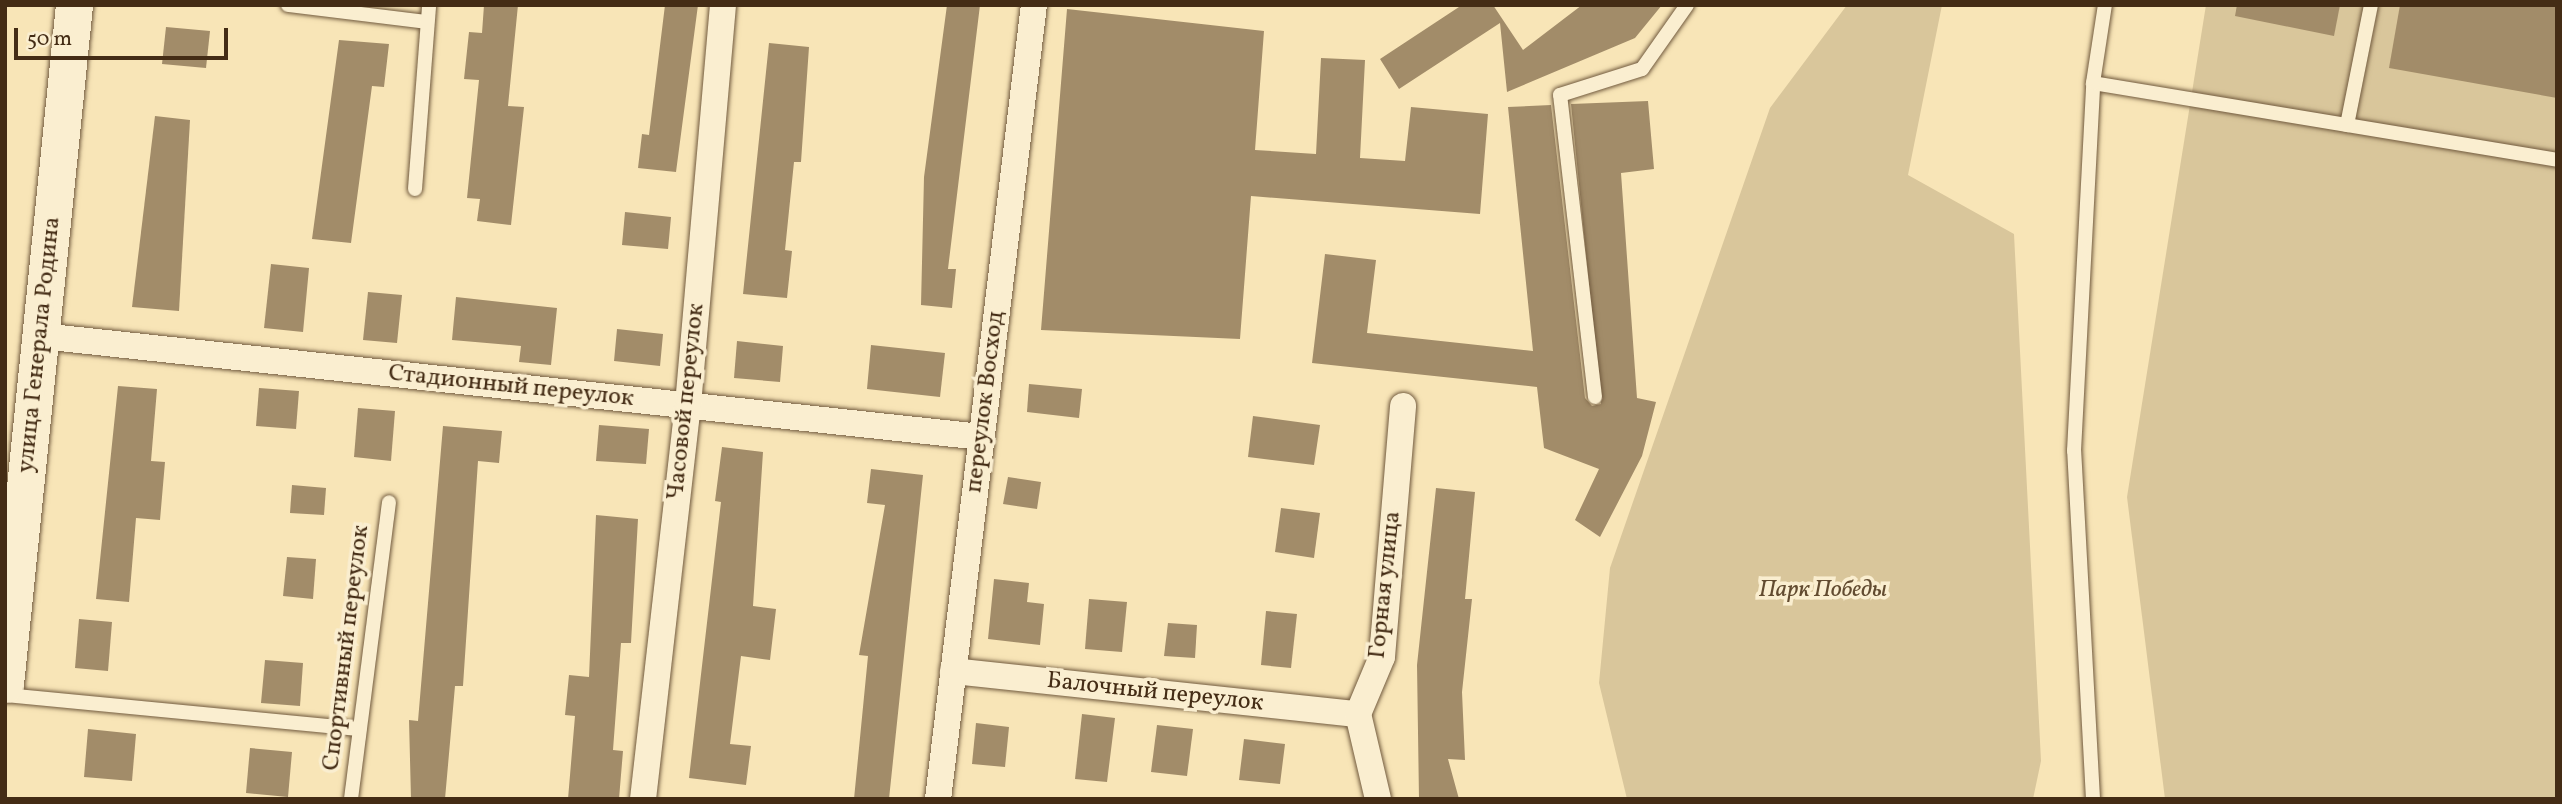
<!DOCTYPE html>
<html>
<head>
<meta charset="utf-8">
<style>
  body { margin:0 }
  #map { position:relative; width:2562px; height:804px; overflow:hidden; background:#f8e5b7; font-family:Vollkorn,serif }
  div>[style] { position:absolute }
  .green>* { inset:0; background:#d9c69b }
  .building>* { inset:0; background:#a28c69 }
  .roads { filter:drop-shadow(0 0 2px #715a3e) drop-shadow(0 0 2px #715a3e) }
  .service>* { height:14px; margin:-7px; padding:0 7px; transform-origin:7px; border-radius:7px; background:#faeed0 }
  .minor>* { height:26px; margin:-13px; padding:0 13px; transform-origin:13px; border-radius:13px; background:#faeed0 }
  .secondary>* { height:37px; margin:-18.5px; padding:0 18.5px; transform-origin:18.5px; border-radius:18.5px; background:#faeed0 }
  span { translate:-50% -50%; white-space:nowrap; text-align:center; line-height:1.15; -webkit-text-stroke:7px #faeed0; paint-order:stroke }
  .street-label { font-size:24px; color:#442c15 }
  .park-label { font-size:24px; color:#624b30; font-style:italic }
  .frame { position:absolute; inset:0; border:7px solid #442c15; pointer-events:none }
  .scale { position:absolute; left:14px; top:28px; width:214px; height:32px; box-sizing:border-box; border:4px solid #442c15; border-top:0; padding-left:9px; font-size:21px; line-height:24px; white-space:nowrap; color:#442c15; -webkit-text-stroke:5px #faeed0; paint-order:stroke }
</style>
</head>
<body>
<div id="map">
  <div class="green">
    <i style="clip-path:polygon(1847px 5px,1942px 5px,1908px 175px,2014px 234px,2041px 761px,2033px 799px,1627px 799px,1599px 683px,1610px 568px,1770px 108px)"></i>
    <i style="clip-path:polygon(2206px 5px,2557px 5px,2557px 799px,2165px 799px,2127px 497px)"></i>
  </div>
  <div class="building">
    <i style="clip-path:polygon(484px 5px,518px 5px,508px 106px,524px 107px,511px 225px,477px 221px,480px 199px,467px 198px,479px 80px,464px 79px,469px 32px,482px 33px)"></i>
    <i style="clip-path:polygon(665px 5px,698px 5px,676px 172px,638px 168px,642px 134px,649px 135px)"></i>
    <i style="clip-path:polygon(947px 5px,980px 5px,948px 269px,956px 269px,952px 308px,921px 305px,924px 177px)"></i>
    <i style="clip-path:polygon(1462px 5px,1493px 5px,1523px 50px,1582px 5px,1662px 5px,1635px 38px,1507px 92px,1500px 23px,1399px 89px,1380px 59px)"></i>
    <i style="clip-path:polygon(2237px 5px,2340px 5px,2334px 36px,2235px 16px)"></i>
    <i style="clip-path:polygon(2400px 5px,2557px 5px,2557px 98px,2389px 68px)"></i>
    <i style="clip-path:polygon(1067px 9px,1264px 31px,1255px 150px,1316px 154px,1321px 58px,1365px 60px,1360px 158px,1405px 161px,1411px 107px,1488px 114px,1480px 214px,1251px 196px,1240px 339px,1041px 330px)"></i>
    <i style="clip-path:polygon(166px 27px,210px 31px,206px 68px,162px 64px)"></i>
    <i style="clip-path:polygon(339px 40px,389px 44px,384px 87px,372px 86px,351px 243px,312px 239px)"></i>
    <i style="clip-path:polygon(769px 43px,809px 47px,801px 162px,794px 162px,785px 250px,792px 251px,787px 298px,743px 294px)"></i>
    <i style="clip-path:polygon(1648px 101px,1654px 169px,1621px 173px,1637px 398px,1656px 402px,1642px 456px,1600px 537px,1575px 520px,1599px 469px,1544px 448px,1537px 387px,1312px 363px,1325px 254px,1376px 260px,1367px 333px,1533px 351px,1508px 107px,1551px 105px,1585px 398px,1592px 406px,1601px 404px,1571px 104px)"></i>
    <i style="clip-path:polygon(155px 116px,190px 120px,179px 311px,132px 307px)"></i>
    <i style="clip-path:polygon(625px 212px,671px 217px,668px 249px,622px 245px)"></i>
    <i style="clip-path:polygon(271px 264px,309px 268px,303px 332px,264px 328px)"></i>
    <i style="clip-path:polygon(368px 292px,402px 295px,397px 343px,363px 340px)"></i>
    <i style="clip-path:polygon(456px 297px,557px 308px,551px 365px,519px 362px,521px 346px,452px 340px)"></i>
    <i style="clip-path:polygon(617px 329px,663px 334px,660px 366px,614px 361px)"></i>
    <i style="clip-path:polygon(737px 341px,783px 346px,780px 382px,734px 378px)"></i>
    <i style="clip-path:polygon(871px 345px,945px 353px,940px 397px,867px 389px)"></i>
    <i style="clip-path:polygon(1029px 384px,1082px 389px,1079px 418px,1027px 412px)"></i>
    <i style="clip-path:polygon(118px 386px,157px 389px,151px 461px,165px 462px,160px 520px,136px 518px,129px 602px,96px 599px)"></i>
    <i style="clip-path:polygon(259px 388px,299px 391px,296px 429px,256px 426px)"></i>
    <i style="clip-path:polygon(358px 408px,395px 411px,391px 461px,354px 457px)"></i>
    <i style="clip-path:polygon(1253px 416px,1320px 425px,1314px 465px,1248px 457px)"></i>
    <i style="clip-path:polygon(599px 425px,649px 429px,646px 464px,596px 461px)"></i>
    <i style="clip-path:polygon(443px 426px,502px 431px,499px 463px,478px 461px,463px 686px,455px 686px,445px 799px,411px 799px,409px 720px,418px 721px)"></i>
    <i style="clip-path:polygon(722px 447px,763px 452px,753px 606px,776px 609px,770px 660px,741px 656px,730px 744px,751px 746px,746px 785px,689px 778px,721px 502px,715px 501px)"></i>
    <i style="clip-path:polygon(871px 469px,923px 475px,889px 799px,854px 799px,868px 656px,859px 655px,885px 505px,867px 503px)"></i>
    <i style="clip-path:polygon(1008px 477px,1041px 482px,1037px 509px,1003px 504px)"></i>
    <i style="clip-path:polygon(292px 485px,326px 488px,324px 515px,290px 513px)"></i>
    <i style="clip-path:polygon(1436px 488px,1475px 492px,1465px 599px,1472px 599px,1462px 692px,1465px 760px,1448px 759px,1459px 799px,1419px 799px,1417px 665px)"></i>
    <i style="clip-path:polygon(1281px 508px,1320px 513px,1314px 558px,1275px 552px)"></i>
    <i style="clip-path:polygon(596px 515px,638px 519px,631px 643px,621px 643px,613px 750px,623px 751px,619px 799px,568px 799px,575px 716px,565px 715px,569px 675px,589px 677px)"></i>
    <i style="clip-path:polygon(287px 557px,316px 559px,313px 599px,283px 596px)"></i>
    <i style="clip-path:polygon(994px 579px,1029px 583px,1027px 602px,1044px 604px,1040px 645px,988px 639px)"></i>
    <i style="clip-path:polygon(1089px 599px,1127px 602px,1122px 652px,1085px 649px)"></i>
    <i style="clip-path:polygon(1266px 611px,1297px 614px,1291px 668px,1261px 665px)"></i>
    <i style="clip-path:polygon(79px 619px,112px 622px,108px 671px,75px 668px)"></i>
    <i style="clip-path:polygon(1168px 623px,1197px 625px,1195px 658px,1164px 656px)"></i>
    <i style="clip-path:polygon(265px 660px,303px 663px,300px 706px,261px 703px)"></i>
    <i style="clip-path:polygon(1082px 714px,1115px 718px,1107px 782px,1075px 779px)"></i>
    <i style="clip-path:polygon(976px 723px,1009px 727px,1005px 767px,972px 764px)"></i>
    <i style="clip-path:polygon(1157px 725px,1193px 729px,1187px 776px,1151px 772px)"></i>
    <i style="clip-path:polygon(88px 729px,136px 734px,132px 781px,84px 777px)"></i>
    <i style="clip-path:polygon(1244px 739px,1285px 744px,1280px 784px,1239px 780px)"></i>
    <i style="clip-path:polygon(250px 748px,292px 752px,288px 797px,246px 793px)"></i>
  </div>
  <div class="roads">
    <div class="service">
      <i style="left:288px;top:5px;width:140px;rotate:7deg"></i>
      <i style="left:2093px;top:83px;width:470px;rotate:9.4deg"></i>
      <i style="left:2347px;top:125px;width:122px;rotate:-78.7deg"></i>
      <i style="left:415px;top:189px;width:185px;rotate:-85.6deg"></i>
      <i style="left:1595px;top:397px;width:304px;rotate:-96.6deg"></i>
      <i style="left:1560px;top:95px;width:86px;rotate:-17.6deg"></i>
      <i style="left:1642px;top:69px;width:78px;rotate:-54.9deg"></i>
      <i style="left:5px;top:695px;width:356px;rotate:5.5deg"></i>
      <i style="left:351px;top:799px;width:299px;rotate:-82.7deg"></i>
      <i style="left:2093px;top:799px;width:349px;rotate:-93.1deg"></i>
      <i style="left:2074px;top:451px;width:368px;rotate:-87deg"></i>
      <i style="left:2093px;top:83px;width:79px;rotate:-81.3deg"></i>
    </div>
    <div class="minor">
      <i style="left:41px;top:336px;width:945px;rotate:6.13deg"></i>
      <i style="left:953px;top:671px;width:407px;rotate:6.1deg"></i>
      <i style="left:643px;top:799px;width:397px;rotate:-83.5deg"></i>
      <i style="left:688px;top:405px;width:402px;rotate:-85deg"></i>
      <i style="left:938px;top:799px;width:800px;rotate:-83.11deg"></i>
      <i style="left:1378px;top:799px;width:87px;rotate:-103.2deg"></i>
      <i style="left:1358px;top:714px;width:62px;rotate:-67.2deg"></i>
      <i style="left:1382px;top:657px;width:252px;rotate:-85.2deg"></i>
    </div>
    <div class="secondary">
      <i style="left:5px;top:684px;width:682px;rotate:-84.2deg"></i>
    </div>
  </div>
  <div class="street-label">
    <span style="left:40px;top:345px;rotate:-84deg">улица Генерала Родина</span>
    <span style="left:511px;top:387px;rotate:6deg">Стадионный переулок</span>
    <span style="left:687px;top:402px;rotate:-84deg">Часовой переулок</span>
    <span style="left:986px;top:402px;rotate:-83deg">переулок Восход</span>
    <span style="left:1386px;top:585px;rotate:-84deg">Горная улица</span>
    <span style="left:347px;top:648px;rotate:-83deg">Спортивный переулок</span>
    <span style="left:1155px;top:693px;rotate:6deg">Балочный переулок</span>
  </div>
  <div class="park-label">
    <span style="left:1823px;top:591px">Парк Победы</span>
  </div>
  <div class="frame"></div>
  <div class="scale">50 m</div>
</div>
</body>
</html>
